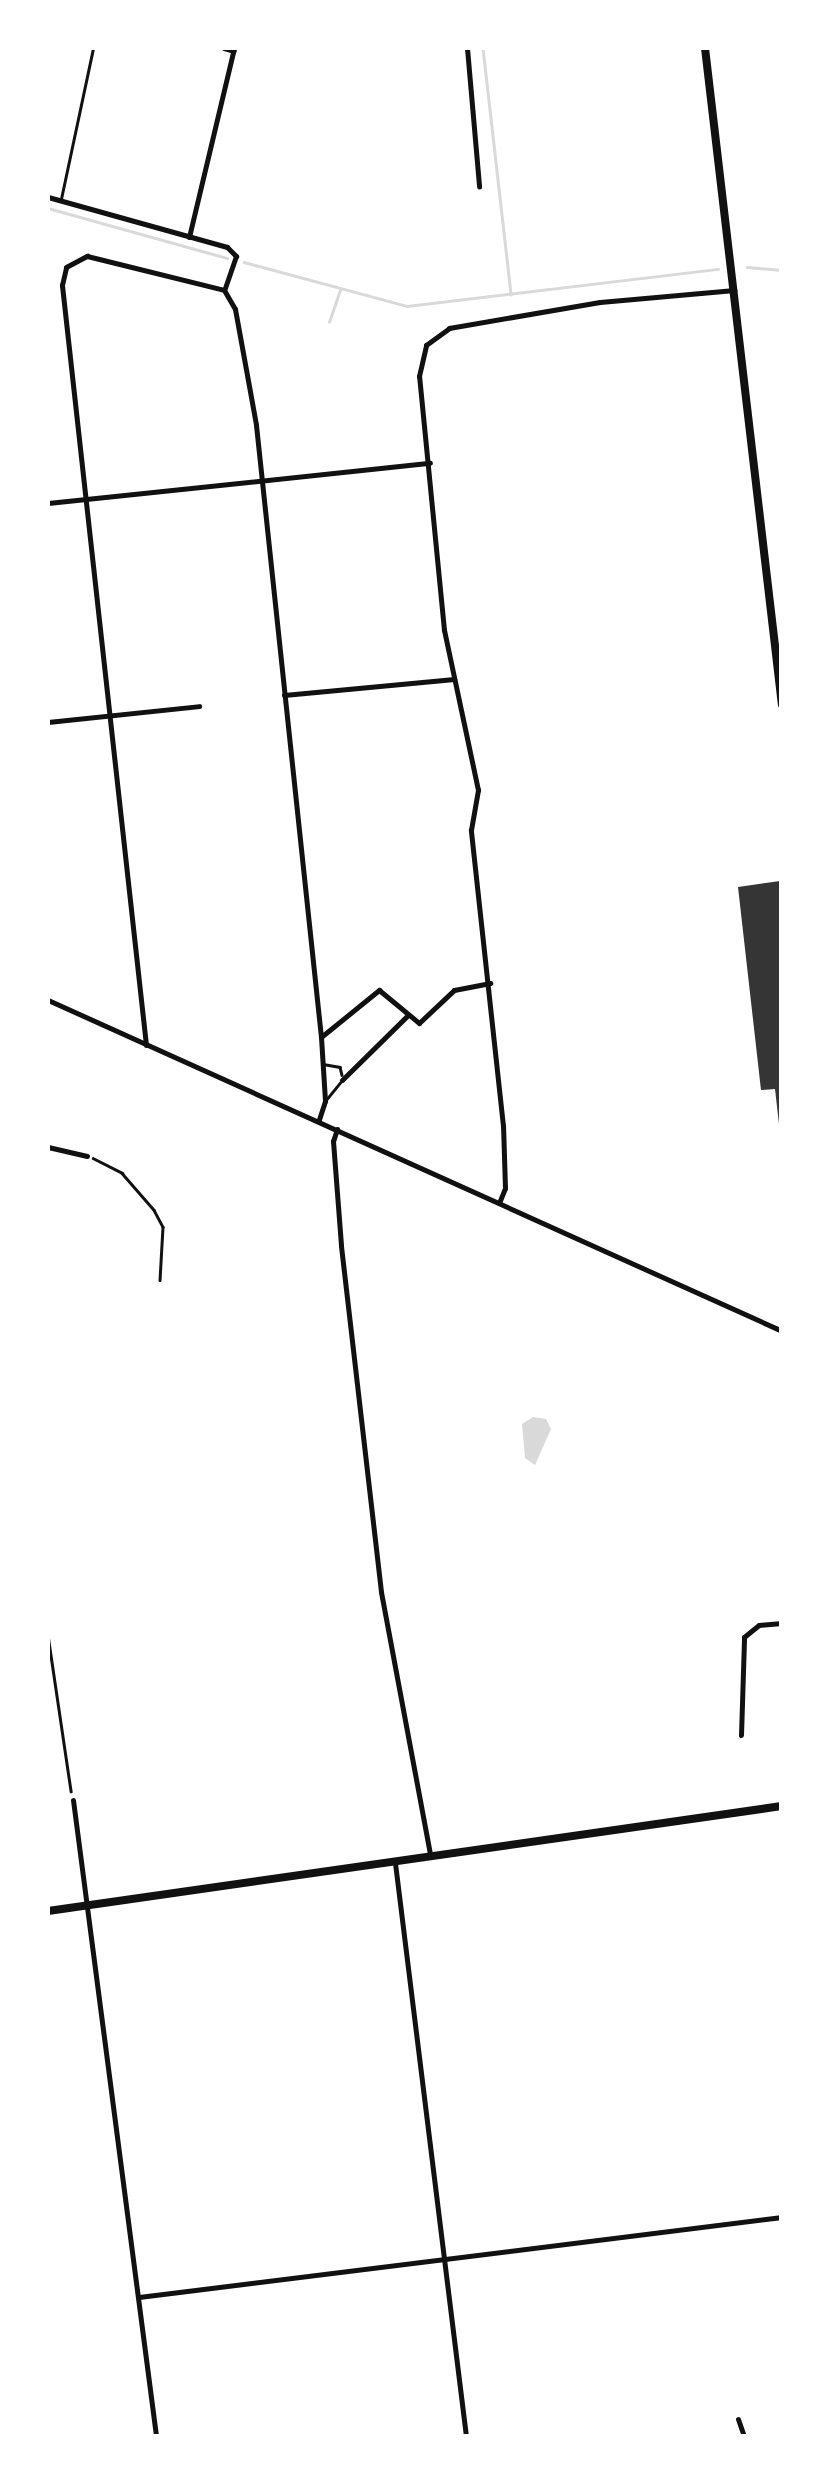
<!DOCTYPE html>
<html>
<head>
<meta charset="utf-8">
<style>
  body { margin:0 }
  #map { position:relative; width:829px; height:2484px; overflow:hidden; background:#fff; font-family:Karla,sans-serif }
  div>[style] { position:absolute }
  .water>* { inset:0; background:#d9d9d9 }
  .stream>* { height:2.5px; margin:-1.25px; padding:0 1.25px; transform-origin:1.25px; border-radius:1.25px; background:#d9d9d9 }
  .building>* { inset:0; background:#353535 }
  .path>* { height:2.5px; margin:-1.25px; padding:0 1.25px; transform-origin:1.25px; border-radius:1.25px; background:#111 }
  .service>* { height:2.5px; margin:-1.25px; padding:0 1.25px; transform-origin:1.25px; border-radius:1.25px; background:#111 }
  .minor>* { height:5px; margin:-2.5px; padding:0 2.5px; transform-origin:2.5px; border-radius:2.5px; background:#111 }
  .tertiary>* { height:8px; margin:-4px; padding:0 4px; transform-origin:4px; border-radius:4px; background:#111 }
  .secondary>* { height:8px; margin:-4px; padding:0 4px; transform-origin:4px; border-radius:4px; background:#111 }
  span { translate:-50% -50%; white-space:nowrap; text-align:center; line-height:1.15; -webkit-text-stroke:10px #fff; paint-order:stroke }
  .frame { position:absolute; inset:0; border:50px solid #fff; pointer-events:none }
</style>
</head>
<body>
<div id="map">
  <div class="water">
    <i style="clip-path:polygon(533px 1417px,546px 1419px,551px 1429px,535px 1465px,525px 1458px,522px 1424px)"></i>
  </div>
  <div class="stream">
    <i style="left:483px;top:48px;width:248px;rotate:83.5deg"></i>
    <i style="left:48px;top:208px;width:186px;rotate:15.6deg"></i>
    <i style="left:244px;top:262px;width:169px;rotate:15.1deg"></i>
    <i style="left:407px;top:306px;width:313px;rotate:-6.8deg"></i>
    <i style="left:747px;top:267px;width:35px;rotate:5deg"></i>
    <i style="left:329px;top:322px;width:34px;rotate:-71deg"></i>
  </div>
  <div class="building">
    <i style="clip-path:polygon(780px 881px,782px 1124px,779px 1124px,775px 1089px,761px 1090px,738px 887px)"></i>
  </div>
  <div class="path">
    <i style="left:93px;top:1158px;width:33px;rotate:27deg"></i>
    <i style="left:122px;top:1173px;width:49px;rotate:49.1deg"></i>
    <i style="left:154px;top:1210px;width:19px;rotate:62deg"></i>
    <i style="left:163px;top:1227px;width:53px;rotate:93.2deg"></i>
    <i style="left:48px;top:1635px;width:158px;rotate:81.6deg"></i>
  </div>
  <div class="service">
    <i style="left:61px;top:199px;width:154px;rotate:-78deg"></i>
    <i style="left:323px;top:1064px;width:17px;rotate:10deg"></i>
    <i style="left:340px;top:1067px;width:8px;rotate:76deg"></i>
    <i style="left:326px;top:1100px;width:22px;rotate:-51deg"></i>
  </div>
  <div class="minor">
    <i style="left:224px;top:48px;width:10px;rotate:17deg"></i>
    <i style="left:467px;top:48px;width:139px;rotate:85deg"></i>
    <i style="left:48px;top:197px;width:186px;rotate:15.6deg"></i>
    <i style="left:227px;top:247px;width:13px;rotate:45deg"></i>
    <i style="left:236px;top:256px;width:36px;rotate:109deg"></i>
    <i style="left:189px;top:237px;width:194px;rotate:-76.6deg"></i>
    <i style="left:224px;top:290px;width:22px;rotate:60deg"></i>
    <i style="left:235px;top:309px;width:118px;rotate:79.7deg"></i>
    <i style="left:256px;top:425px;width:615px;rotate:83.94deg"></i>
    <i style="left:321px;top:1037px;width:64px;rotate:86.4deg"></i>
    <i style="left:325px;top:1101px;width:20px;rotate:108deg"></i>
    <i style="left:48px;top:503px;width:384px;rotate:-6deg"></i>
    <i style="left:284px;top:695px;width:171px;rotate:-5.4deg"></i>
    <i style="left:48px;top:722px;width:152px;rotate:-6deg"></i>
    <i style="left:48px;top:1000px;width:805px;rotate:24.27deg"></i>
    <i style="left:321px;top:1037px;width:75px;rotate:-39deg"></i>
    <i style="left:379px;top:990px;width:52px;rotate:39.5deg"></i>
    <i style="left:419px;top:1023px;width:48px;rotate:-43.3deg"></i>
    <i style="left:454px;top:990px;width:37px;rotate:-11deg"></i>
    <i style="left:146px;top:1045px;width:765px;rotate:-96.31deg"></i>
    <i style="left:62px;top:285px;width:18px;rotate:-77deg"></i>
    <i style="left:66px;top:267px;width:24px;rotate:-28deg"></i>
    <i style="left:87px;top:256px;width:141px;rotate:13.9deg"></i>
    <i style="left:342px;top:1080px;width:91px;rotate:-44.6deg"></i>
    <i style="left:337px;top:1129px;width:13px;rotate:108deg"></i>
    <i style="left:333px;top:1141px;width:105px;rotate:85.6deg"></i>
    <i style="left:341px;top:1246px;width:348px;rotate:83.4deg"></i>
    <i style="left:381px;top:1592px;width:268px;rotate:79.4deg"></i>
    <i style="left:48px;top:1147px;width:40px;rotate:13deg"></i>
    <i style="left:499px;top:1203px;width:16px;rotate:-68deg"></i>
    <i style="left:505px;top:1188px;width:62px;rotate:-91.8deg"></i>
    <i style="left:503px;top:1126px;width:298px;rotate:-96.2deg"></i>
    <i style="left:471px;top:830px;width:41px;rotate:-80.1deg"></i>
    <i style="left:478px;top:790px;width:164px;rotate:-102deg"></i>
    <i style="left:444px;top:630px;width:255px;rotate:-95.6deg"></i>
    <i style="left:419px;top:376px;width:32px;rotate:-77deg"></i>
    <i style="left:426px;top:345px;width:29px;rotate:-36deg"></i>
    <i style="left:449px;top:328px;width:153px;rotate:-9.8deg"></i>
    <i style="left:600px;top:302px;width:135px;rotate:-5.1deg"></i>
    <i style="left:741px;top:1735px;width:98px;rotate:-88.2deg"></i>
    <i style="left:744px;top:1637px;width:19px;rotate:-39deg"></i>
    <i style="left:759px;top:1625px;width:23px;rotate:-5deg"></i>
    <i style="left:73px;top:1800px;width:641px;rotate:82.56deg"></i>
    <i style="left:395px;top:1863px;width:577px;rotate:82.94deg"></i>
    <i style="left:139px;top:2297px;width:648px;rotate:-7.09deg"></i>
    <i style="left:738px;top:2419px;width:18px;rotate:71deg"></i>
  </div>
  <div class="tertiary">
    <i style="left:705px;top:48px;width:661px;rotate:83.32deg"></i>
  </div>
  <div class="secondary">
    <i style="left:48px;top:1911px;width:741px;rotate:-8.14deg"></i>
  </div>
  <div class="frame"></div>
</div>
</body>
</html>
